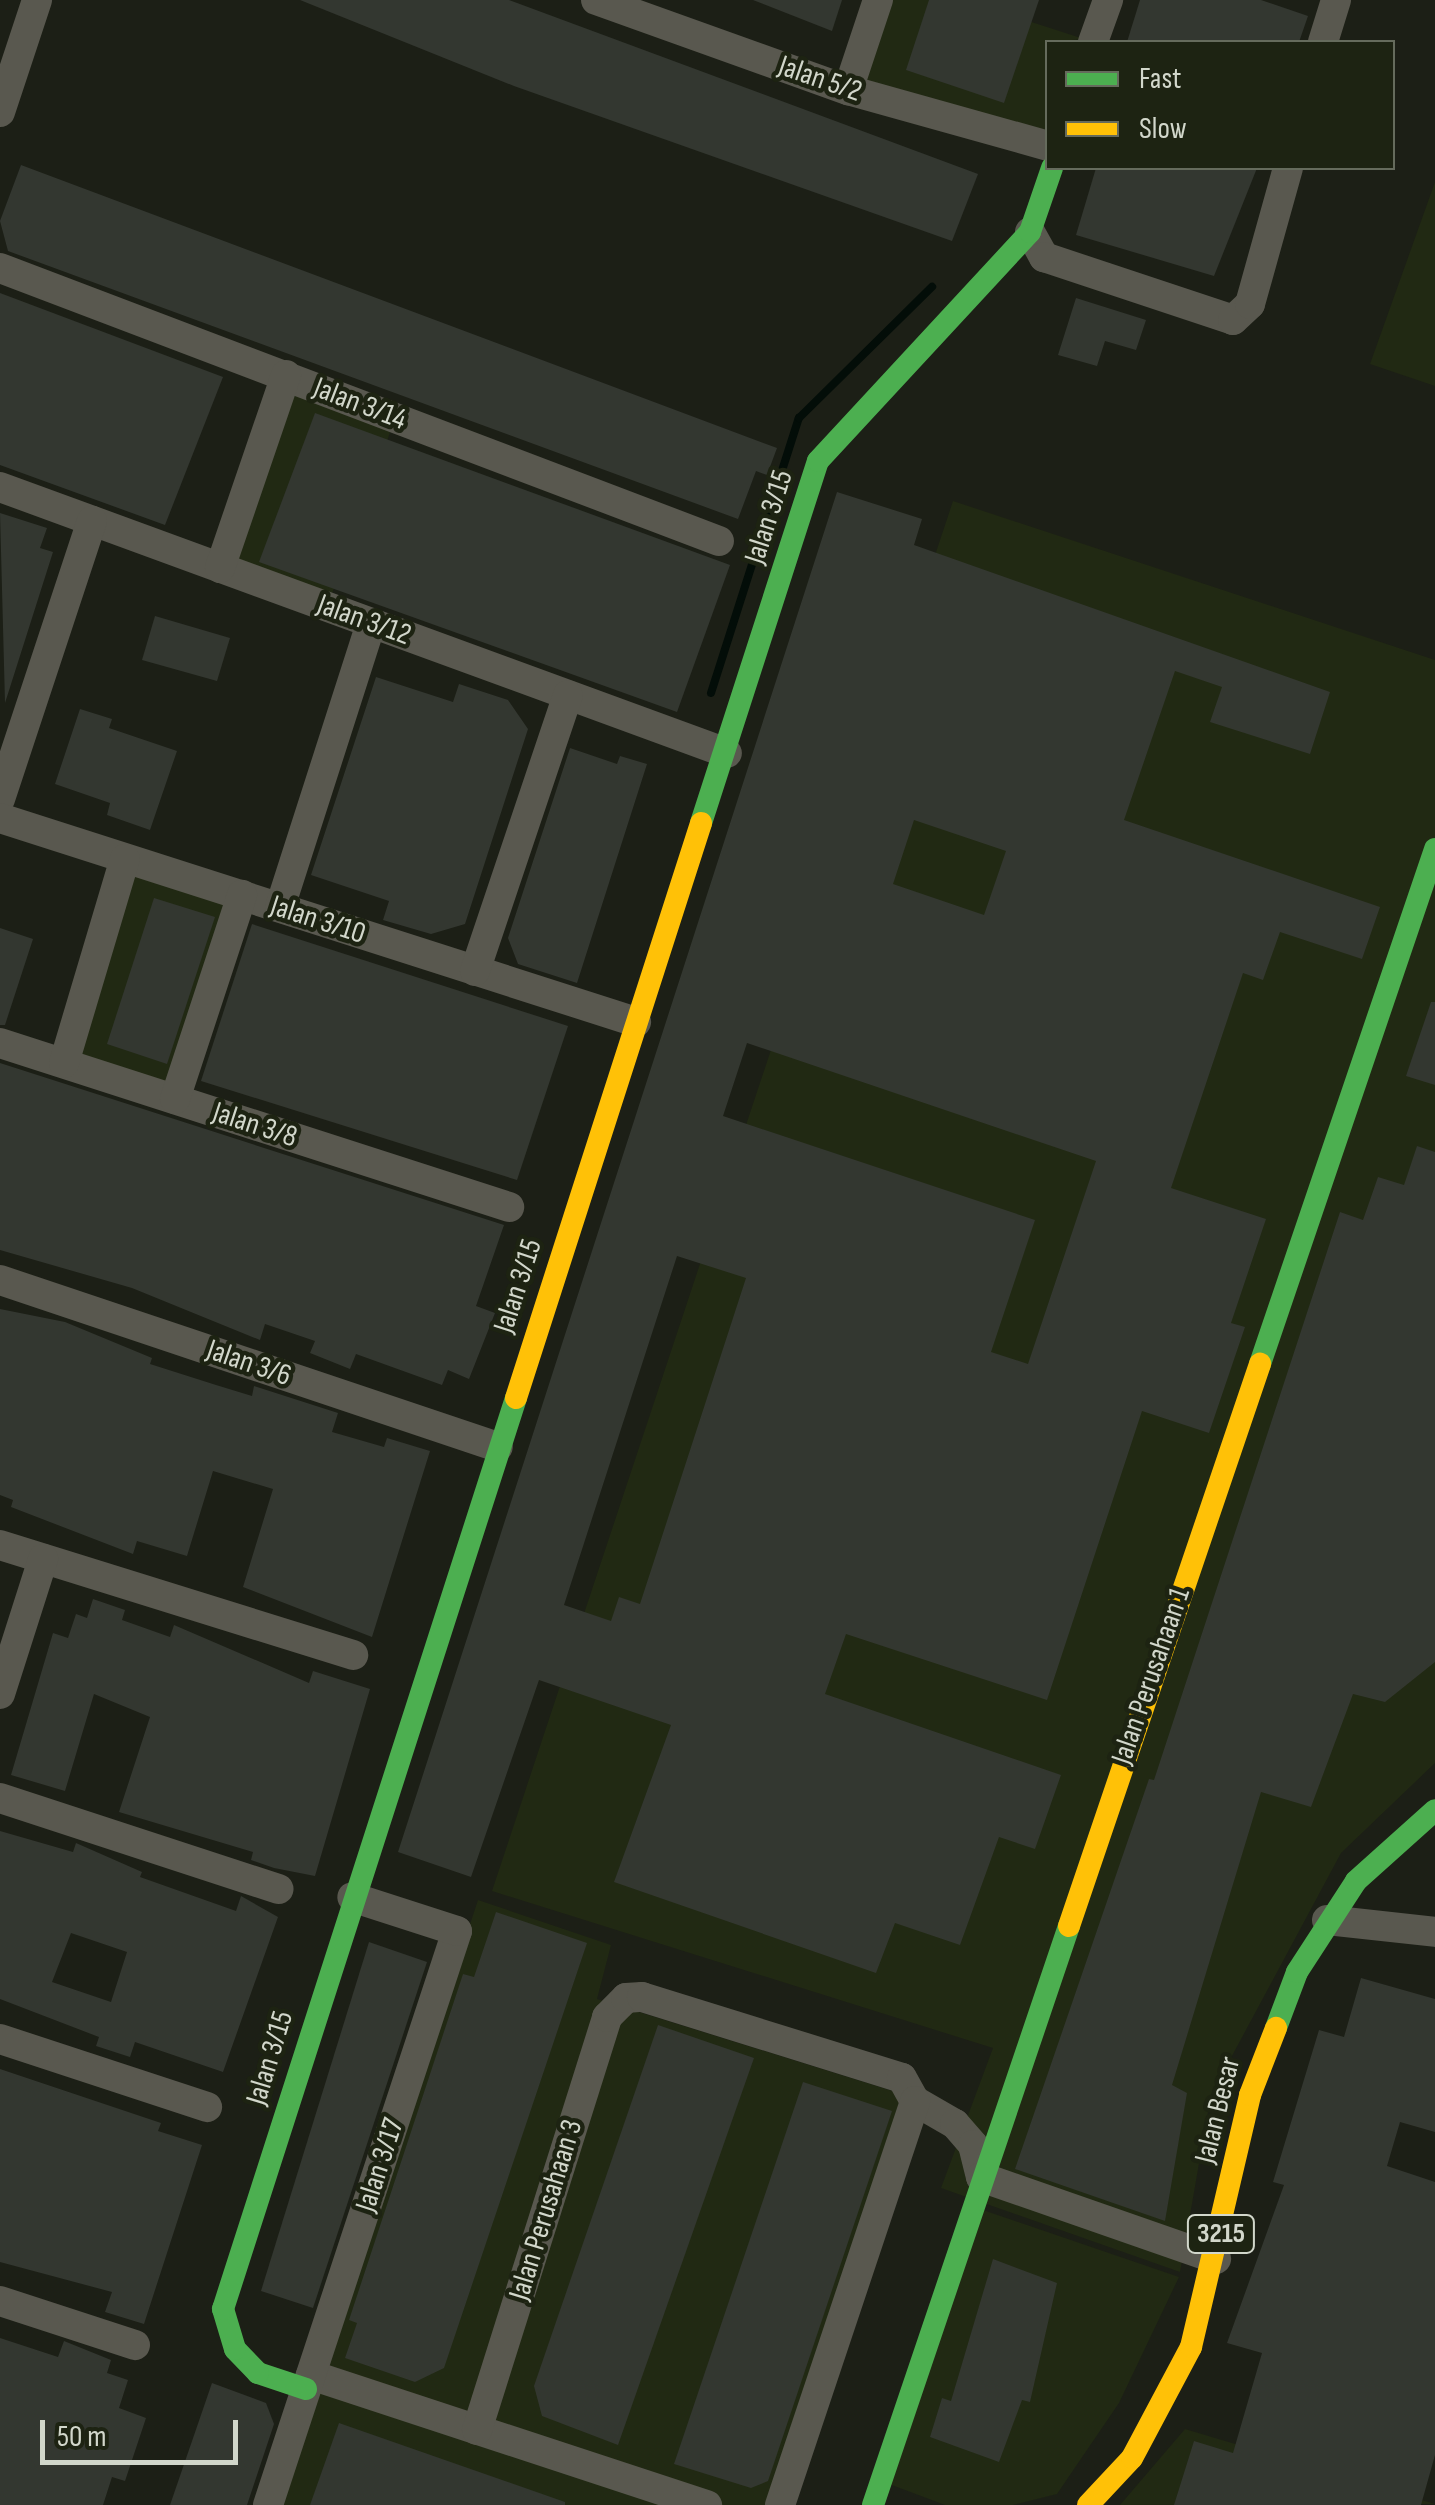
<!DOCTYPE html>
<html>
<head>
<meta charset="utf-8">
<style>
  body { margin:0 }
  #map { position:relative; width:1435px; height:2505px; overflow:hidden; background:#1c1f16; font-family:"Sofia Sans Condensed",sans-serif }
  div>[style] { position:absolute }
  .built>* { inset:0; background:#212913 }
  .stream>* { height:8px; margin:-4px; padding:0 4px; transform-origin:4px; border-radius:4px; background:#030d08 }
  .building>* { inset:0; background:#333730 }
  .street>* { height:30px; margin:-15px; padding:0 15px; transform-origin:15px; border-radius:15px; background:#59584f }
  .fast>* { height:22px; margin:-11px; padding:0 11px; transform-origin:11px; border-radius:11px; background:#4caf50 }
  .slow>* { height:22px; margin:-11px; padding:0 11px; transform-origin:11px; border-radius:11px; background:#ffc107 }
  span { translate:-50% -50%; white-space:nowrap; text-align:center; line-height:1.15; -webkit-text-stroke:9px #1d2312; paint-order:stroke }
  .shield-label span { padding:2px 8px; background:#1d2312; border:2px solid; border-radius:8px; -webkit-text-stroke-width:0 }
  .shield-label { font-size:28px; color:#d2d7cb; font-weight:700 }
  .street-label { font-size:30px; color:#d2d7cb }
  .legend { position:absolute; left:1045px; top:40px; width:350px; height:130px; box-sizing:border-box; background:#1d2312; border:2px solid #656b5c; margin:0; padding:12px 18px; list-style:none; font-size:30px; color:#d2d7cb }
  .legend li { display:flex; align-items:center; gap:20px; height:50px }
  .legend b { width:50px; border:2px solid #656b5c }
  .scale { position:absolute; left:40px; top:2420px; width:198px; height:45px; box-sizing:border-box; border:5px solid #d2d7cb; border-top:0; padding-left:12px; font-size:30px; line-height:35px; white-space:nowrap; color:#d2d7cb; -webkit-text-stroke:8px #1d2312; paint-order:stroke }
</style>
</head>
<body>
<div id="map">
  <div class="built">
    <i style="clip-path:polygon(889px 0,963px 0,1084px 39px,1048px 42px,1047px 136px,861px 82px)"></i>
    <i style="clip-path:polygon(1435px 182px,1435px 386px,1370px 364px)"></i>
    <i style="clip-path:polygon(291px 389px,392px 427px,330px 599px,231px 562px)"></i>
    <i style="clip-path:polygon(953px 501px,1435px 660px,1435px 1763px,1341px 1853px,1211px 2095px,1180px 2272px,941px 2188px,993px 2048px,492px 1891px)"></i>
    <i style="clip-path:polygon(132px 872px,230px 903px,169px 1088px,77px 1059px)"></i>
    <i style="clip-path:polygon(478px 1900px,611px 1945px,597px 1999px,899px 2093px,903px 2104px,769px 2505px,279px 2505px)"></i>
    <i style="clip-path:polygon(980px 2209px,1179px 2277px,1119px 2403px,1057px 2494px,1013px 2505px,945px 2505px,889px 2484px)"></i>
    <i style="clip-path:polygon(1185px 2429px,1435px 2504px,1120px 2505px)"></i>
  </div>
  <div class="stream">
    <i style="left:711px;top:693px;width:289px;rotate:-72.3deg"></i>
    <i style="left:799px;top:418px;width:187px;rotate:-44.6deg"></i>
  </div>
  <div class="building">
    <i style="clip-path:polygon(300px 0,509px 0,978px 174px,952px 241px,514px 86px)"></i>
    <i style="clip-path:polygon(753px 0,842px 0,832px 31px)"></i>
    <i style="clip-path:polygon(929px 0,1039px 0,1004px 103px,906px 70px)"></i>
    <i style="clip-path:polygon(1140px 0,1261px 0,1308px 16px,1299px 42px,1127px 42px)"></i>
    <i style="clip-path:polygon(21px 165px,777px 448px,767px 475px,756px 471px,738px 519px,8px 251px,0 221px)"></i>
    <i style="clip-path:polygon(1096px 168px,1257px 168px,1214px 276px,1076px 235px)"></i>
    <i style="clip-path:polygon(0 293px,223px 377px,165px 525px,0 465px)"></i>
    <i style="clip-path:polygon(1076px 298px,1146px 320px,1136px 350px,1105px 341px,1097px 366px,1058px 355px)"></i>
    <i style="clip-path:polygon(315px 413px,730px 565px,677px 712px,259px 562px)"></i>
    <i style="clip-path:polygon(evenodd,837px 492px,922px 519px,914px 545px,1330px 692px,1310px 754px,1210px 722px,1222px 687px,1175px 671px,1124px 820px,1380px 907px,1362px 959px,1280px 932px,1263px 980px,1243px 973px,1171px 1188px,1266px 1219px,1231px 1323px,1245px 1327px,1209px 1433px,1142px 1411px,1047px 1700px,846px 1634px,825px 1694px,1061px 1775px,1035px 1849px,999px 1837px,960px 1945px,895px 1923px,876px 1973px,614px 1882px,671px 1725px,539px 1680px,471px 1877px,398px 1852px,837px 492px,914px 820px,1006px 851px,984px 915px,893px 884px,914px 820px,837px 492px,747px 1043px,1096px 1161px,1028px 1364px,991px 1352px,1035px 1220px,723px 1116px,747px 1043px,837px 492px,677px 1256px,746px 1278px,640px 1604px,619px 1597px,611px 1621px,564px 1605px,677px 1256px)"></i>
    <i style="clip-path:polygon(0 513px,47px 528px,40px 548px,53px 552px,5px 703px)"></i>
    <i style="clip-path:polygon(155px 616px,230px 638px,217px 681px,142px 660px)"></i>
    <i style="clip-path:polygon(376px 677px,453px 702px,459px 684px,508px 700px,528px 729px,465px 924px,431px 934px,383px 920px,389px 901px,311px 875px)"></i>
    <i style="clip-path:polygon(80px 709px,112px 719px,109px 728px,177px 751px,150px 830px,107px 815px,110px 803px,55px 784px)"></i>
    <i style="clip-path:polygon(570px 748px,617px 764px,620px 756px,647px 764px,577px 983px,518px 964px,508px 938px)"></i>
    <i style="clip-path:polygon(154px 898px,215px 917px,167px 1064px,107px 1044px)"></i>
    <i style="clip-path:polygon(252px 924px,568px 1026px,517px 1180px,201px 1081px)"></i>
    <i style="clip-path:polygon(0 928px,33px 939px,5px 1025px,0 1025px)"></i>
    <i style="clip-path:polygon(1431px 1002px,1435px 1002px,1435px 1085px,1406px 1076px)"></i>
    <i style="clip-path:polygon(0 1063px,504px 1225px,476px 1306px,495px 1313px,469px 1379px,448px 1370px,442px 1385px,356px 1354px,350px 1369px,310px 1353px,315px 1341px,265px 1324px,260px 1340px,132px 1288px,0 1250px)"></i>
    <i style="clip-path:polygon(1417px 1146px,1435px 1152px,1435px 1662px,1385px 1702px,1353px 1694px,1311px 1807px,1261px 1792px,1172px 2085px,1187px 2093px,1165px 2221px,1015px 2169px,1149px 1779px,1154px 1780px,1340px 1212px,1363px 1220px,1378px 1177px,1404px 1185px)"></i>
    <i style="clip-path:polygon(0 1309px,65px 1322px,152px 1358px,150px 1364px,216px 1385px,252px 1396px,254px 1386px,338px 1413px,332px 1432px,384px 1447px,387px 1438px,430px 1451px,372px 1637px,243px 1587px,273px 1489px,213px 1471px,187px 1556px,137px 1541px,133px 1554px,11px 1507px,13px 1500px,0 1495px)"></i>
    <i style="clip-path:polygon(93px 1599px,125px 1610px,122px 1620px,170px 1637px,174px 1625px,309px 1683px,313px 1671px,370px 1689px,315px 1876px,274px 1868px,251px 1860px,253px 1852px,119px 1812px,150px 1717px,94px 1694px,65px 1791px,11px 1775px,53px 1633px,68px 1638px,76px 1614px,87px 1618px)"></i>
    <i style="clip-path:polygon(evenodd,0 1831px,73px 1852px,76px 1843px,142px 1872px,140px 1877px,236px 1911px,241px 1896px,278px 1917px,223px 2072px,135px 2042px,130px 2057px,96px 2046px,99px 2037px,0 1999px,0 1831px,71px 1933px,127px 1952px,111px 2002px,52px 1982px,71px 1933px)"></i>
    <i style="clip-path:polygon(496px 1912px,587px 1943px,444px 2368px,415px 2382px,345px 2358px,357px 2323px,349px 2320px,463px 1974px,474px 1977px)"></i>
    <i style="clip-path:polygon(369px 1942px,427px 1962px,313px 2308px,261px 2291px)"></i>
    <i style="clip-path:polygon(1361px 1978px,1435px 1999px,1435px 2132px,1400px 2122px,1387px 2166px,1435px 2182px,1435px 2455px,1421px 2505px,1174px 2505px,1194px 2441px,1233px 2453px,1262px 2353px,1227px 2343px,1284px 2185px,1273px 2182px,1319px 2030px,1344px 2037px)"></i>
    <i style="clip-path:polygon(658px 2025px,754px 2058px,618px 2445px,542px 2416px,534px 2386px)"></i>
    <i style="clip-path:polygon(0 2069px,161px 2123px,158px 2131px,202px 2145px,144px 2324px,105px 2312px,112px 2292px,0 2262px)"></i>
    <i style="clip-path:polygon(803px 2082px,892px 2111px,768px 2481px,751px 2488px,674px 2464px)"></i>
    <i style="clip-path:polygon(993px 2259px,1057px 2283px,1030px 2402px,1022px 2400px,999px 2462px,930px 2437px,942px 2398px,951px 2401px)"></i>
    <i style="clip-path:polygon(0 2338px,58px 2357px,64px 2341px,111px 2360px,107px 2373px,128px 2380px,119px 2408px,146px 2418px,125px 2481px,112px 2477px,103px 2505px,0 2505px)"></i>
    <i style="clip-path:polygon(212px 2383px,266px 2403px,274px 2424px,247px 2505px,170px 2505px)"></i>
    <i style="clip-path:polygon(339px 2423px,565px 2502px,565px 2505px,310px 2505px)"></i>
  </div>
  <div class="street">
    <i style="left:596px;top:0;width:268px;rotate:19.7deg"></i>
    <i style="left:848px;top:90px;width:208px;rotate:15.6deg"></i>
    <i style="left:1093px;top:42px;width:45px;rotate:-70.3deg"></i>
    <i style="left:1323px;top:42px;width:44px;rotate:-72.8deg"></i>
    <i style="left:848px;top:90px;width:95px;rotate:-71.6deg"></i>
    <i style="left:0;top:112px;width:118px;rotate:-71.7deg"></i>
    <i style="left:1030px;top:232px;width:29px;rotate:61deg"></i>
    <i style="left:1044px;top:257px;width:199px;rotate:18.4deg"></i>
    <i style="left:1233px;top:320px;width:23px;rotate:-43deg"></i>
    <i style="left:1250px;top:304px;width:141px;rotate:-74.4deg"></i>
    <i style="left:0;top:268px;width:769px;rotate:20.79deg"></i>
    <i style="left:0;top:487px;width:774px;rotate:20.1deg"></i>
    <i style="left:220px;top:568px;width:204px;rotate:-71.1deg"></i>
    <i style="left:0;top:799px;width:293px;rotate:-71.7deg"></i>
    <i style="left:0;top:818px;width:668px;rotate:17.78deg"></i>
    <i style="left:280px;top:907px;width:298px;rotate:-72.2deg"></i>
    <i style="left:475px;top:971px;width:291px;rotate:-71.4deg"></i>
    <i style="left:0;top:1043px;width:535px;rotate:17.86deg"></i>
    <i style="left:64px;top:1063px;width:213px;rotate:-73.4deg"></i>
    <i style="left:175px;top:1099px;width:215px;rotate:-71.8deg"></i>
    <i style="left:0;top:1280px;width:525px;rotate:18.54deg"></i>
    <i style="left:0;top:1545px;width:370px;rotate:17.3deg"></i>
    <i style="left:0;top:1694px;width:142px;rotate:-72.3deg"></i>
    <i style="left:0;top:1798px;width:293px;rotate:18.1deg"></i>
    <i style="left:1327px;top:1920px;width:109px;rotate:6.3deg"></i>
    <i style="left:0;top:2039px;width:218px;rotate:18.2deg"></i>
    <i style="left:0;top:2301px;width:142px;rotate:18.1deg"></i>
    <i style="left:311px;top:2375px;width:417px;rotate:18.2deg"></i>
    <i style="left:477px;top:2430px;width:433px;rotate:-72.5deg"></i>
    <i style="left:607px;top:2017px;width:27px;rotate:-45deg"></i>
    <i style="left:626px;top:1998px;width:16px;rotate:-4deg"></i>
    <i style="left:642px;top:1997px;width:272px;rotate:17.3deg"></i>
    <i style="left:902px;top:2078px;width:26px;rotate:61deg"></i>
    <i style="left:915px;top:2101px;width:46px;rotate:29.9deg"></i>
    <i style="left:955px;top:2124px;width:28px;rotate:49deg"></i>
    <i style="left:973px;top:2145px;width:33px;rotate:76deg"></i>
    <i style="left:981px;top:2177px;width:249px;rotate:19.2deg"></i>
    <i style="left:268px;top:2505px;width:604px;rotate:-71.77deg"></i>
    <i style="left:457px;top:1931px;width:110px;rotate:-162.1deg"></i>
    <i style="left:780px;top:2505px;width:426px;rotate:-71.5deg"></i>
  </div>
  <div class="fast">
    <i style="left:701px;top:823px;width:380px;rotate:-72.1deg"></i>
    <i style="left:818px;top:461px;width:312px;rotate:-47.2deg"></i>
    <i style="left:1030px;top:232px;width:68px;rotate:-71deg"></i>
    <i style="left:1260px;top:1364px;width:544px;rotate:-71.23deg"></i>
    <i style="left:1276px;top:2028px;width:60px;rotate:-69.4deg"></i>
    <i style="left:1297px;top:1972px;width:108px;rotate:-57deg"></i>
    <i style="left:1356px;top:1881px;width:106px;rotate:-41.9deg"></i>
    <i style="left:306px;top:2389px;width:51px;rotate:-161.6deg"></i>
    <i style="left:258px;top:2373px;width:33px;rotate:-134deg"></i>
    <i style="left:235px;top:2349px;width:42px;rotate:-106.7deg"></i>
    <i style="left:223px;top:2309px;width:957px;rotate:-72.17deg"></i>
    <i style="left:873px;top:2505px;width:611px;rotate:-71.3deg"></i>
  </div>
  <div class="slow">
    <i style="left:516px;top:1398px;width:604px;rotate:-72.16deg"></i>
    <i style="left:1069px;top:1926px;width:594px;rotate:-71.23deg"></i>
    <i style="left:1088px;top:2505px;width:64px;rotate:-46.9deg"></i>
    <i style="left:1132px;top:2458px;width:126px;rotate:-62deg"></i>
    <i style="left:1191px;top:2347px;width:259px;rotate:-76.8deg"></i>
    <i style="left:1250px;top:2095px;width:72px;rotate:-68.8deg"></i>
  </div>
  <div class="shield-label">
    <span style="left:1221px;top:2234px">3215</span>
  </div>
  <div class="street-label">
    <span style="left:820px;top:79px;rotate:19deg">Jalan 5/2</span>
    <span style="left:360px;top:404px;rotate:21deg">Jalan 3/14</span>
    <span style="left:769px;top:517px;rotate:-72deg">Jalan 3/15</span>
    <span style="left:364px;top:620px;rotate:20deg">Jalan 3/12</span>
    <span style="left:318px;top:920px;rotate:18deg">Jalan 3/10</span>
    <span style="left:255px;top:1125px;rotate:18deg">Jalan 3/8</span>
    <span style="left:518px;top:1286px;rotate:-72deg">Jalan 3/15</span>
    <span style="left:249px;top:1363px;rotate:19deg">Jalan 3/6</span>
    <span style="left:1151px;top:1676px;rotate:-71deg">Jalan Perusahaan 1</span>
    <span style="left:270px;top:2058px;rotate:-73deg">Jalan 3/15</span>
    <span style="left:1218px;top:2110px;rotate:-76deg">Jalan Besar</span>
    <span style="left:380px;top:2165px;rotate:-72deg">Jalan 3/17</span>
    <span style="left:546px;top:2210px;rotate:-73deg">Jalan Perusahaan 3</span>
  </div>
  <ul class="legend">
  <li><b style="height:12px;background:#4caf50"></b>Fast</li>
  <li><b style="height:12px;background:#ffc107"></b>Slow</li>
  </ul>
  <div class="scale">50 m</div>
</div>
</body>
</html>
